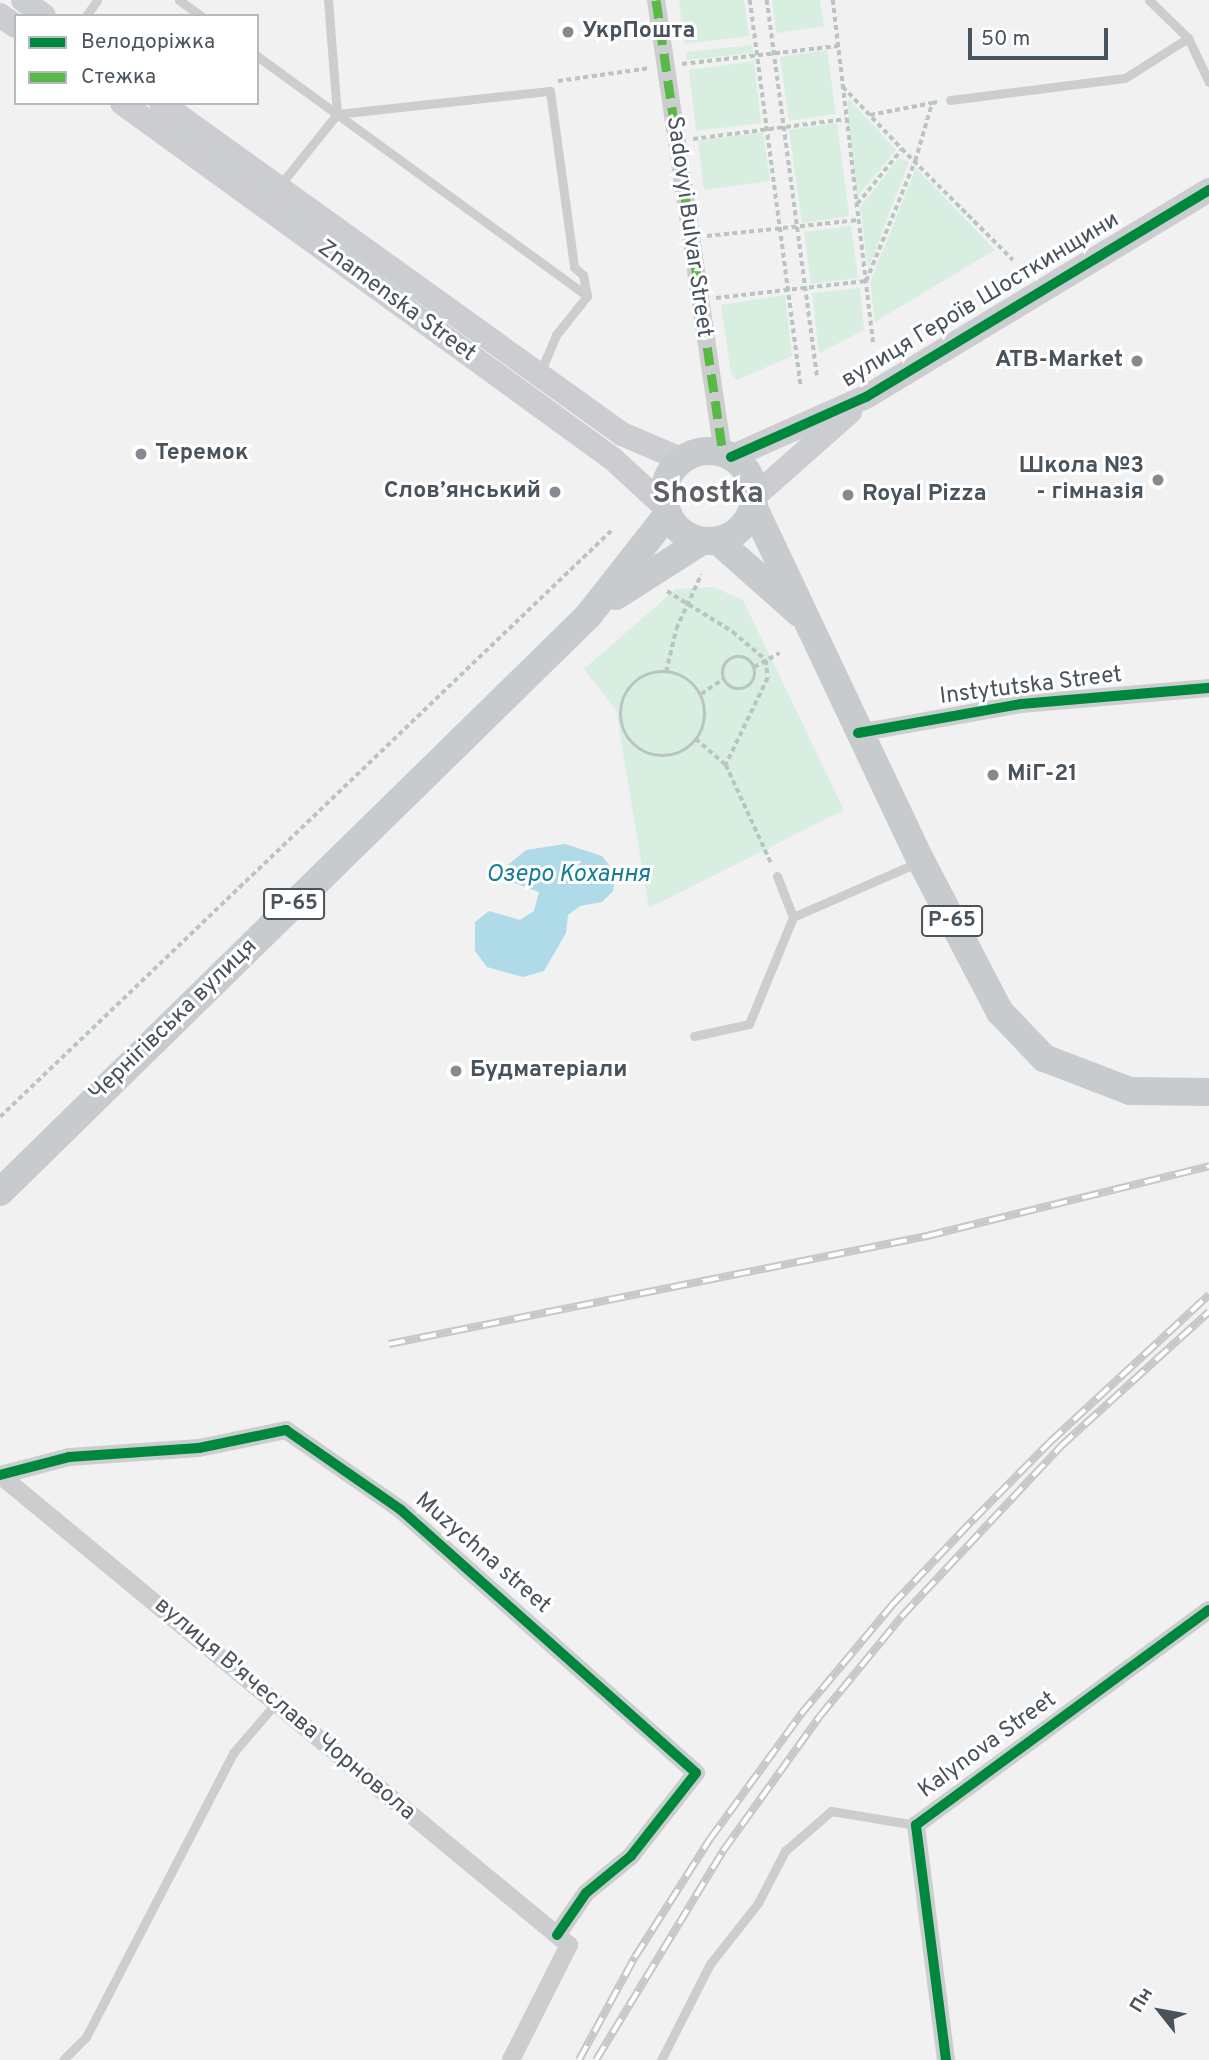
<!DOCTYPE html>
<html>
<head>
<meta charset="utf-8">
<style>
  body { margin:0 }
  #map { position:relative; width:1209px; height:2060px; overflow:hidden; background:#f1f1f1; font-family:Overpass,sans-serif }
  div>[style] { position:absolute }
  .green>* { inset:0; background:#d7eee1 }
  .water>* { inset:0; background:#afdbe9 }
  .path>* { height:3.5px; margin-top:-1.75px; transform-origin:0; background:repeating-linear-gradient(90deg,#bac4c1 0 5px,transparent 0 8.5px) }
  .path>.ring { margin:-1.75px; padding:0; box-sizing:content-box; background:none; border:3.5px solid #bac4c1; border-radius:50% }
  .lane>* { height:9px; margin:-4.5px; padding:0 4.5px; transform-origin:4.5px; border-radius:4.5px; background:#cbcdcf }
  .street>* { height:18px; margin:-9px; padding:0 9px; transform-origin:9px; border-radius:9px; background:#cbcdcf }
  .secondary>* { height:24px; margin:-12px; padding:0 12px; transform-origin:12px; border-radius:12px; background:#cccdd0 }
  .primary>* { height:28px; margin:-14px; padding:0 14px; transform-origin:14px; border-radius:14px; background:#c7cbce }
  .primary>.ring { margin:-14px; padding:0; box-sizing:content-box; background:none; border:28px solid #c7cbce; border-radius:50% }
  .rail>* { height:8px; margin-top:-4px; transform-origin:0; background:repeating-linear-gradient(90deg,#fff 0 16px,#c6c7c9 0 32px); box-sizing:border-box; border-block:2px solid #c6c7c9 }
  .quiet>* { height:9px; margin-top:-4.5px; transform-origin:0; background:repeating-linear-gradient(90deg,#58b947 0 18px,transparent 0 27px) }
  .cycleway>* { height:10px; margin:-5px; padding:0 5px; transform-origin:5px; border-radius:5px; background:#00873e }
  .dots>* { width:19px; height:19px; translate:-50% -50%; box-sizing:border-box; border:4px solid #fff; border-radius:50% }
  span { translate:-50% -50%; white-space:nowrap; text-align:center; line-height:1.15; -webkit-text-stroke:6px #fff; paint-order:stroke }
  .shield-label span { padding:2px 5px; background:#fff; border:2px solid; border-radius:5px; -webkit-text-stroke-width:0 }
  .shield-label { font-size:21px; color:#49535c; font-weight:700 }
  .poi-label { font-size:23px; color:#49535c; font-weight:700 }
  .left { translate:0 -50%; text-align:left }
  .right { translate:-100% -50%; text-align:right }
  .street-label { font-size:23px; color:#49535c }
  .water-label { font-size:24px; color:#177b9b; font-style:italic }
  .district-label { font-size:30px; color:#5d6065; font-weight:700 }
  .legend { position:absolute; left:14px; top:14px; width:245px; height:91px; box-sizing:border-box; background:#fff; border:2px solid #b6babe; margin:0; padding:9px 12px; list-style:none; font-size:21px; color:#49535c }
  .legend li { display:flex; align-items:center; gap:14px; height:35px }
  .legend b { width:35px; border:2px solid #b6babe }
  .north { position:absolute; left:1125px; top:1976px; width:70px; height:70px; -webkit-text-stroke:5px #fff; paint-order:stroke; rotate:301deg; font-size:19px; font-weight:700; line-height:28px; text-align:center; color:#49535c }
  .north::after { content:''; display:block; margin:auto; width:24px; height:32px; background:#49535c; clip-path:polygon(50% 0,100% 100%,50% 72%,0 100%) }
  .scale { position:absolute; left:968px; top:28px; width:140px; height:32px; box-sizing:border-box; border:4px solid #49535c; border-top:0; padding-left:9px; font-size:21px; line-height:24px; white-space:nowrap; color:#49535c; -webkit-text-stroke:5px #fff; paint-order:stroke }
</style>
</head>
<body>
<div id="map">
  <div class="green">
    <i style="clip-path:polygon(679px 0,744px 0,749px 36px,684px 44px)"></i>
    <i style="clip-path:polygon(772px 0,820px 0,824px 26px,776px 33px)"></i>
    <i style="clip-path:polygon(752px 45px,753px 53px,687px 60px,686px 52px)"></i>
    <i style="clip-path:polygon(827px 50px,836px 114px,789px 121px,780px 57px)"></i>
    <i style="clip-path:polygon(754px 61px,761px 123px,696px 131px,689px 70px)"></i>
    <i style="clip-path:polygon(848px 98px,896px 150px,857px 197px,848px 122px)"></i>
    <i style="clip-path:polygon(837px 123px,849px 216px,802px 223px,789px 130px)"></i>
    <i style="clip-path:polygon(763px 132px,770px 181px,704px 190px,698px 141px)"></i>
    <i style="clip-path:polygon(899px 158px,909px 162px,868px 269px,860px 207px)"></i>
    <i style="clip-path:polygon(916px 168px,995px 250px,875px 322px,870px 282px)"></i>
    <i style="clip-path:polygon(851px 226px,858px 278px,811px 284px,804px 232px)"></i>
    <i style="clip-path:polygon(860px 288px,864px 330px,819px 353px,812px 293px)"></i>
    <i style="clip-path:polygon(785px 295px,792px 356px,737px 380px,731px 374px,721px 305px)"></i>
    <i style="clip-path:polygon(713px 587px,743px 600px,844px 810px,649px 908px,616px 710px,584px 669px,676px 589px)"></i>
  </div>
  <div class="water">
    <i style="clip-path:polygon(565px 844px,602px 856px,616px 874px,613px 891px,602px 902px,580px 906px,568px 915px,566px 933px,544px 971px,523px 977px,487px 967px,475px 951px,475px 922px,489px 911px,520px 920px,534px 911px,539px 892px,504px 879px,504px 868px,526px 850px)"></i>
  </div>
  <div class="path">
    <i style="left:750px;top:0;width:388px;rotate:82.5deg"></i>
    <i style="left:767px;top:0;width:379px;rotate:82.4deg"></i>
    <i style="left:833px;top:0;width:345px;rotate:83.3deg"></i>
    <i style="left:682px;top:64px;width:157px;rotate:-6.6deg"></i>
    <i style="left:558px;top:81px;width:93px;rotate:-8deg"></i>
    <i style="left:843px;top:87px;width:86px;rotate:46.4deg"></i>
    <i style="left:870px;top:115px;width:63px;rotate:-11deg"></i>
    <i style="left:693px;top:139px;width:155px;rotate:-7.4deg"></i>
    <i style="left:857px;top:204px;width:71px;rotate:-50.7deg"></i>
    <i style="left:902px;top:149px;width:157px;rotate:45deg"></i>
    <i style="left:707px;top:236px;width:152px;rotate:-6deg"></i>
    <i style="left:716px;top:298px;width:151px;rotate:-6.5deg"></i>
    <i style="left:866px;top:281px;width:130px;rotate:-67.8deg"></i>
    <i style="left:915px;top:161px;width:60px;rotate:-73.7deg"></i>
    <i style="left:932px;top:103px;width:6px;rotate:-9deg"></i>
    <i style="left:667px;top:591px;width:78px;rotate:31.8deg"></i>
    <i style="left:733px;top:632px;width:43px;rotate:40.3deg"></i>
    <i style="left:766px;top:660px;width:18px;rotate:84deg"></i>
    <i style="left:768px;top:678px;width:97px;rotate:115.8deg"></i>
    <i style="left:726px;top:765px;width:110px;rotate:65.3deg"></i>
    <i class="ring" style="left:723px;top:657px;width:28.5px;height:28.5px"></i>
    <i style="left:754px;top:667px;width:29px;rotate:-29deg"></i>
    <i style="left:666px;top:672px;width:44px;rotate:-76.9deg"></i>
    <i style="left:676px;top:629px;width:60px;rotate:-65.2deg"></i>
    <i class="ring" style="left:621px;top:672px;width:80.5px;height:80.5px"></i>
    <i style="left:701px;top:694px;width:27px;rotate:-34deg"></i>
    <i style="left:696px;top:739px;width:40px;rotate:41deg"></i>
    <i style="left:0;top:1117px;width:848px;rotate:-43.81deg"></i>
  </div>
  <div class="lane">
    <i style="left:179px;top:0;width:27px;rotate:36deg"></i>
    <i style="left:1149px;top:0;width:54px;rotate:44.3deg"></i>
    <i style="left:1188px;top:38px;width:49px;rotate:64.5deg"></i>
    <i style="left:86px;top:16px;width:19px;rotate:-55deg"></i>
    <i style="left:257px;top:56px;width:408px;rotate:36deg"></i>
    <i style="left:950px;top:100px;width:176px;rotate:-7.2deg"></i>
    <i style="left:1125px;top:78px;width:75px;rotate:-32.4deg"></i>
    <i style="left:337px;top:114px;width:214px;rotate:-6.2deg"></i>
    <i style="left:550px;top:91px;width:178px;rotate:82.2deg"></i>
    <i style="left:574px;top:267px;width:12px;rotate:42deg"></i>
    <i style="left:583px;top:275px;width:21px;rotate:79deg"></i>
    <i style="left:587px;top:296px;width:50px;rotate:128.5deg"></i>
    <i style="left:556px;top:335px;width:41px;rotate:112.8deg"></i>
    <i style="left:280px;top:185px;width:91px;rotate:-51.2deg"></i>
    <i style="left:337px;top:114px;width:114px;rotate:-94.5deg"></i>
    <i style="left:777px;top:876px;width:44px;rotate:68.7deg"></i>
    <i style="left:793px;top:917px;width:137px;rotate:-23.6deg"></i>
    <i style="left:694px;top:1036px;width:56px;rotate:-12.3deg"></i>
    <i style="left:749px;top:1024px;width:116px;rotate:-67.6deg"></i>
    <i style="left:63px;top:2060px;width:33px;rotate:-45deg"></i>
    <i style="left:86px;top:2037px;width:320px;rotate:-62.6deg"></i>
    <i style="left:233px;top:1753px;width:66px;rotate:-49.3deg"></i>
    <i style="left:661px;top:2060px;width:108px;rotate:-63deg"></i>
    <i style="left:710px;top:1964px;width:78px;rotate:-51.8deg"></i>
    <i style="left:758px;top:1903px;width:59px;rotate:-62.6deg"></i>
    <i style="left:785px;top:1851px;width:61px;rotate:-41deg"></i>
    <i style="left:831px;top:1811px;width:86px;rotate:9.4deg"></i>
  </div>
  <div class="street">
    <i style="left:656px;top:0;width:458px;rotate:81.6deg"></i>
    <i style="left:858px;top:733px;width:166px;rotate:-10.1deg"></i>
    <i style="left:1021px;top:704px;width:189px;rotate:-4.9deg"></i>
    <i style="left:0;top:1475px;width:71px;rotate:-14.6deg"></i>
    <i style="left:69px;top:1457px;width:130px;rotate:-4deg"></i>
    <i style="left:199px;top:1448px;width:89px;rotate:-11.7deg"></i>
    <i style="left:286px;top:1430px;width:140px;rotate:34.8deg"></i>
    <i style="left:401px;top:1510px;width:395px;rotate:41.7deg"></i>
    <i style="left:696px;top:1773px;width:105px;rotate:128.1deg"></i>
    <i style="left:631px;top:1856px;width:58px;rotate:140.6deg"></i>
    <i style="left:586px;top:1893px;width:51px;rotate:124.6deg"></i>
    <i style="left:0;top:1475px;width:738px;rotate:39.56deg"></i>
    <i style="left:569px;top:1945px;width:129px;rotate:116.8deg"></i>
    <i style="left:946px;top:2060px;width:237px;rotate:-97.3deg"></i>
    <i style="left:916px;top:1825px;width:363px;rotate:-36.3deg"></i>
  </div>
  <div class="secondary">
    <i style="left:23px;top:0;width:26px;rotate:37deg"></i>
    <i style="left:0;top:15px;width:19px;rotate:35deg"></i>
    <i style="left:122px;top:103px;width:606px;rotate:35.94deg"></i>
    <i style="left:613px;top:459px;width:71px;rotate:42.7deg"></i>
    <i style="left:161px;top:103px;width:568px;rotate:35.68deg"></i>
    <i style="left:622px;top:434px;width:66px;rotate:23.1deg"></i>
    <i style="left:731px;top:457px;width:148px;rotate:-24deg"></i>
    <i style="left:866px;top:397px;width:401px;rotate:-31.1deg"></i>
    <i style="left:755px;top:496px;width:127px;rotate:-41.5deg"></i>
  </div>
  <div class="primary">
    <i class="ring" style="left:664px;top:451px;width:62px;height:62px"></i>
    <i style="left:753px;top:506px;width:393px;rotate:64.7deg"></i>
    <i style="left:921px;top:861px;width:170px;rotate:62.4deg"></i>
    <i style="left:1000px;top:1012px;width:64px;rotate:46.3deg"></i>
    <i style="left:1044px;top:1058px;width:92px;rotate:21deg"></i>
    <i style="left:1130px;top:1091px;width:79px;rotate:0.7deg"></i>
    <i style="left:718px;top:541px;width:108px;rotate:41.6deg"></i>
    <i style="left:616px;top:596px;width:102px;rotate:-32.6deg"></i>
    <i style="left:0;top:1192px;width:823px;rotate:-44.41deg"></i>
    <i style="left:588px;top:616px;width:130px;rotate:-51.9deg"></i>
  </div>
  <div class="rail">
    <i style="left:389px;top:1344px;width:549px;rotate:-11.35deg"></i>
    <i style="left:927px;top:1236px;width:291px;rotate:-13.9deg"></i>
    <i style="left:579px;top:2060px;width:117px;rotate:-61.5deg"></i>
    <i style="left:635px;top:1957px;width:140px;rotate:-57.6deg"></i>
    <i style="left:710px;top:1839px;width:155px;rotate:-53.9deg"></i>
    <i style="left:801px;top:1714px;width:142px;rotate:-50.1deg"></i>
    <i style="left:892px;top:1605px;width:119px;rotate:-46.4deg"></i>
    <i style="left:974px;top:1519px;width:108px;rotate:-45.4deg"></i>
    <i style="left:1050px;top:1442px;width:217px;rotate:-42.8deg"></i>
    <i style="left:596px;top:2060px;width:245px;rotate:-58.7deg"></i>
    <i style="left:723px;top:1851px;width:166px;rotate:-54.3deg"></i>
    <i style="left:820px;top:1716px;width:129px;rotate:-50.6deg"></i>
    <i style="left:902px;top:1616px;width:233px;rotate:-46.9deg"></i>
    <i style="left:1061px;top:1446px;width:200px;rotate:-42.2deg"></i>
  </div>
  <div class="quiet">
    <i style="left:656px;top:0;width:458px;rotate:81.6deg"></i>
  </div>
  <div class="cycleway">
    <i style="left:731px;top:457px;width:148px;rotate:-24deg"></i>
    <i style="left:866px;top:397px;width:401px;rotate:-31.1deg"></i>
    <i style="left:858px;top:733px;width:166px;rotate:-10.1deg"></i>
    <i style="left:1021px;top:704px;width:189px;rotate:-4.9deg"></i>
    <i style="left:0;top:1475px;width:71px;rotate:-14.6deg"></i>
    <i style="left:69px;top:1457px;width:130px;rotate:-4deg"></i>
    <i style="left:199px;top:1448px;width:89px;rotate:-11.7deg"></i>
    <i style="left:286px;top:1430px;width:140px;rotate:34.8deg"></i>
    <i style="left:401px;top:1510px;width:395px;rotate:41.7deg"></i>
    <i style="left:696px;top:1773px;width:105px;rotate:128.1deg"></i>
    <i style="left:631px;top:1856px;width:58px;rotate:140.6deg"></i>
    <i style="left:586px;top:1893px;width:51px;rotate:124.6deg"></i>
    <i style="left:946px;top:2060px;width:237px;rotate:-97.3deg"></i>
    <i style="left:916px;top:1825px;width:363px;rotate:-36.3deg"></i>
  </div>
  <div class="dots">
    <i style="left:568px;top:32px;background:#848a90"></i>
    <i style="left:1137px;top:361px;background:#848a90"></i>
    <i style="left:141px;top:454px;background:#848a90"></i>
    <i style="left:1158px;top:480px;background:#848a90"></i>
    <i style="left:555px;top:492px;background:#848a90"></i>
    <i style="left:848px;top:495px;background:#848a90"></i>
    <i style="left:993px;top:775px;background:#848a90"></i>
    <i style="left:456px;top:1071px;background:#848a90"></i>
  </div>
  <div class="shield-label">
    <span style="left:294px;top:904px">Р-65</span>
    <span style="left:952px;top:921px">Р-65</span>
  </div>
  <div class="poi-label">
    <span class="left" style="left:582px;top:32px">УкрПошта</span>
    <span class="right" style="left:1123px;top:361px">ATB-Market</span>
    <span class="left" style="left:155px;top:454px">Теремок</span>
    <span class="right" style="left:1144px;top:480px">Школа №3<br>- гімназія</span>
    <span class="right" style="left:541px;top:492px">Слов’янський</span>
    <span class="left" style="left:862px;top:495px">Royal Pizza</span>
    <span class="left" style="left:1007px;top:775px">МіГ-21</span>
    <span class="left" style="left:470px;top:1071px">Будматеріали</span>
  </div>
  <div class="street-label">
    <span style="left:688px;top:227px;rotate:82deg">Sadovyi Bulvar Street</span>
    <span style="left:981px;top:301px;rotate:-31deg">вулиця Героїв Шосткинщини</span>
    <span style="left:396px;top:302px;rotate:36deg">Znamenska Street</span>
    <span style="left:1031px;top:687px;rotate:-7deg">Instytutska Street</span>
    <span style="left:174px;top:1021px;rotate:-44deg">Чернігівська вулиця</span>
    <span style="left:482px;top:1554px;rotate:41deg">Muzychna street</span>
    <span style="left:284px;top:1710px;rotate:40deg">вулиця В'ячеслава Чорновола</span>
    <span style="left:988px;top:1746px;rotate:-36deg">Kalynova Street</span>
  </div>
  <div class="water-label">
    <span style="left:568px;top:876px">Озеро Кохання</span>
  </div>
  <div class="district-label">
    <span style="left:708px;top:495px">Shostka</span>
  </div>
  <ul class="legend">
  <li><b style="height:9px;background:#00873e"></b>Велодоріжка</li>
  <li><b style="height:9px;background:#58b947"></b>Стежка</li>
  </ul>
  <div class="north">Пн</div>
  <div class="scale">50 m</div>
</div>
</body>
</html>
